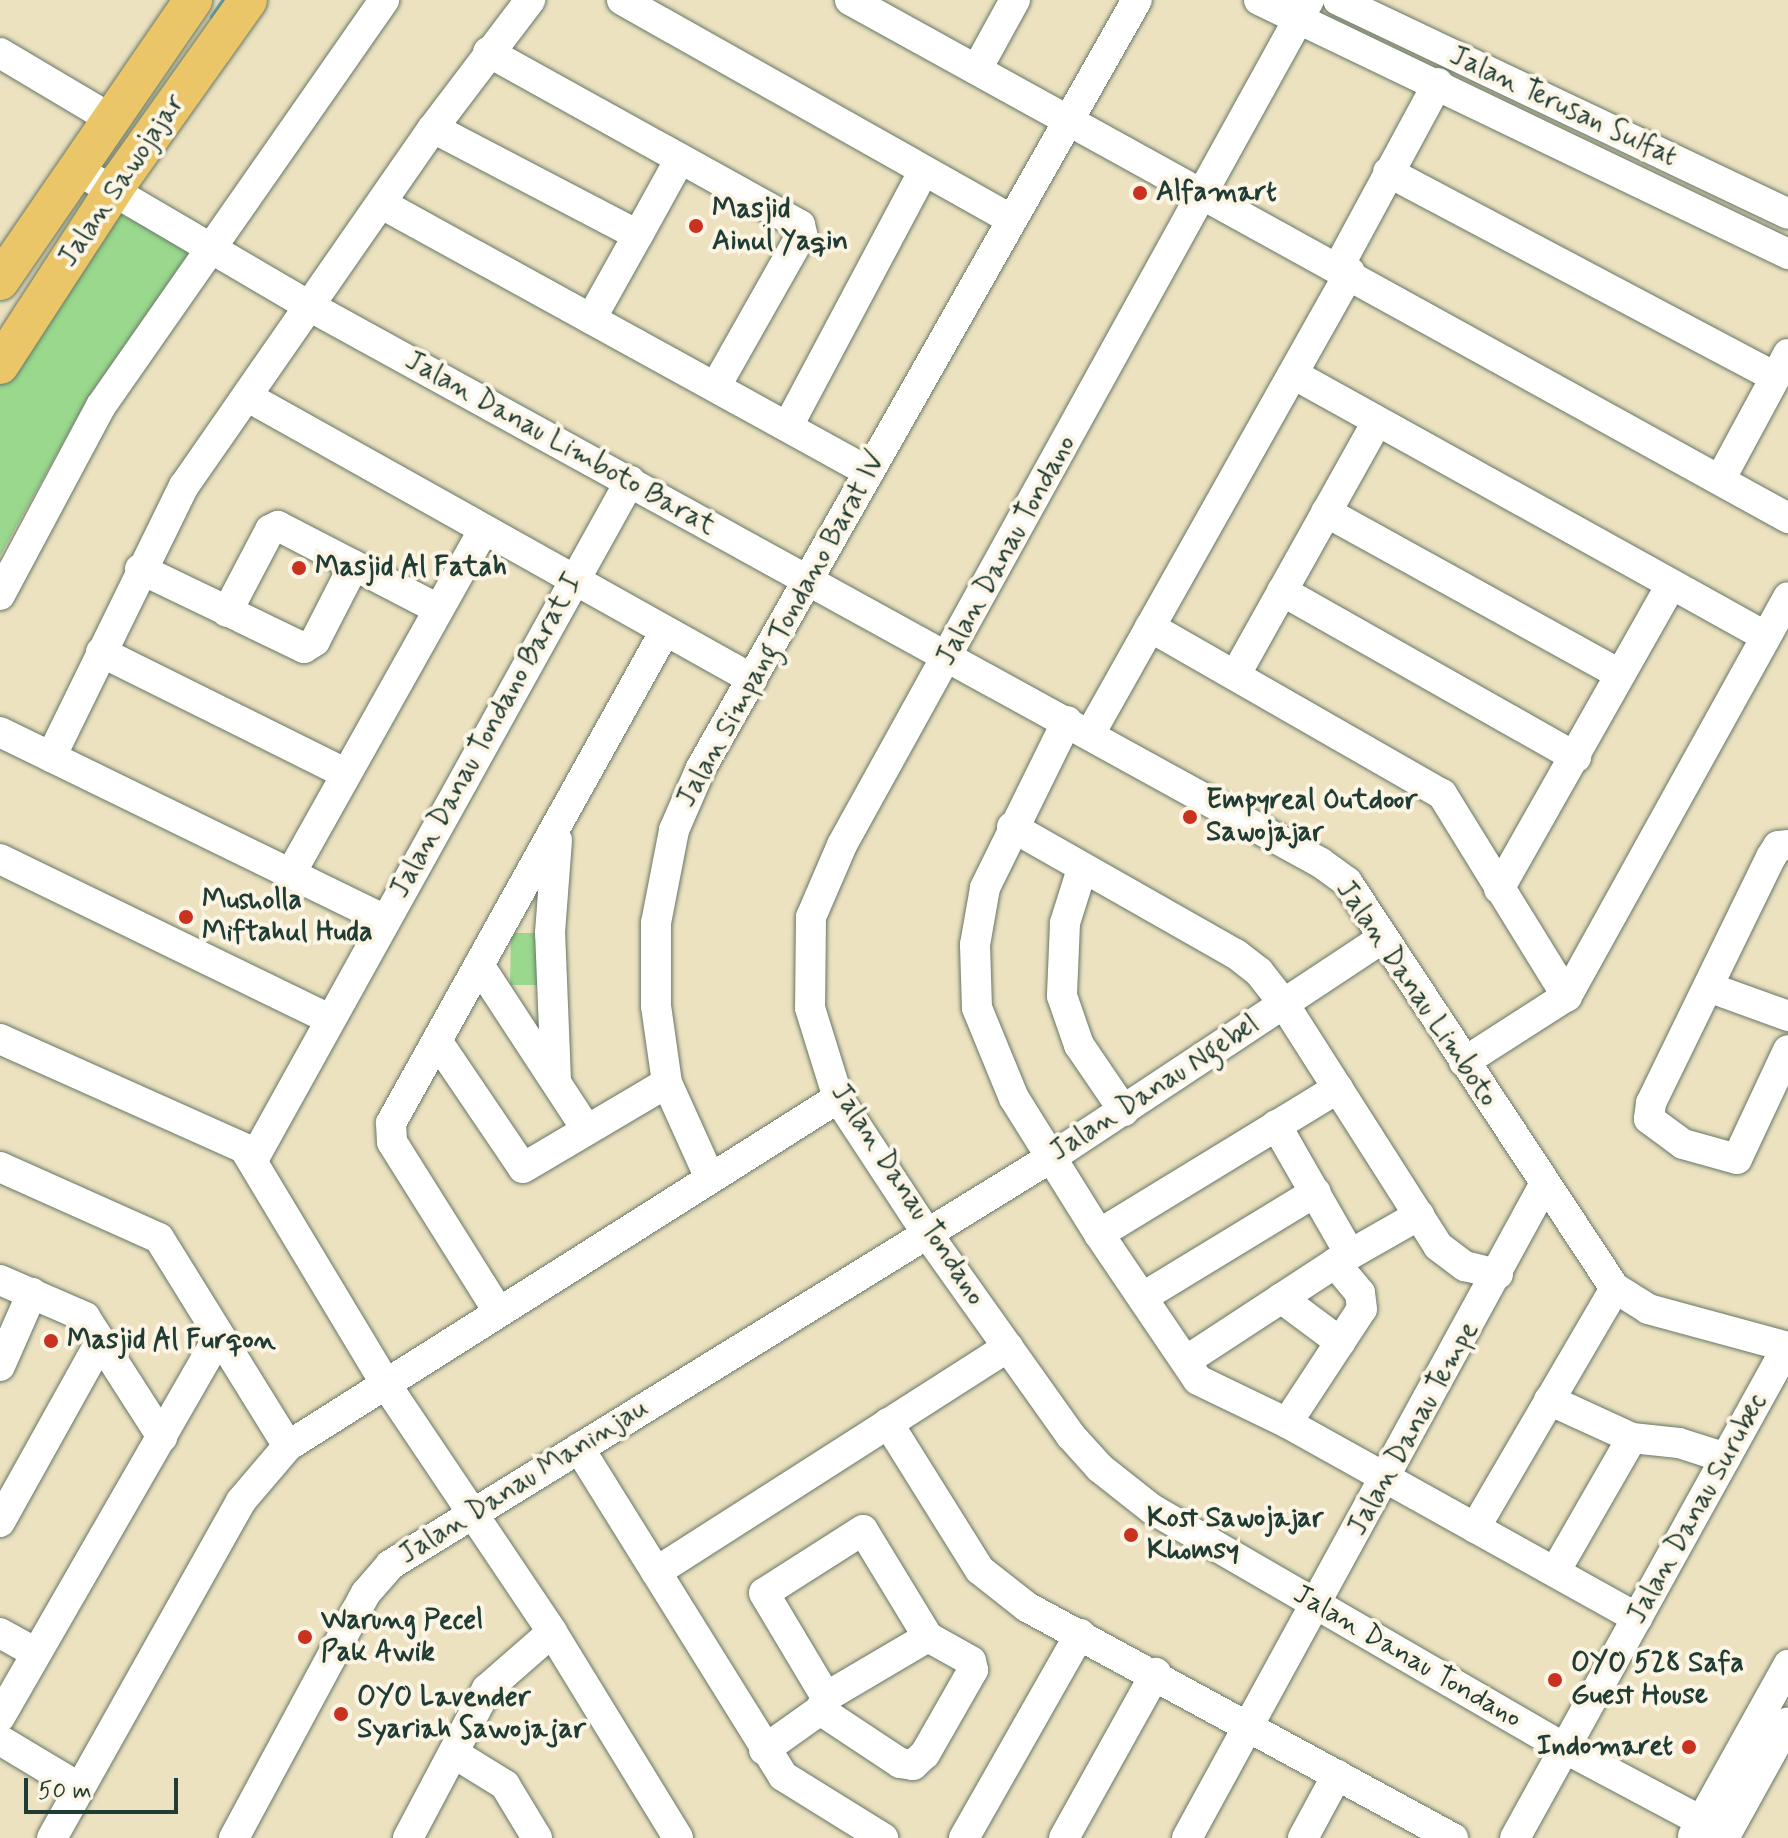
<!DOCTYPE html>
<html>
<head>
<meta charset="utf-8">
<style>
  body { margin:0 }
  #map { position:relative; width:1788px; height:1838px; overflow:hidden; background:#ece2c0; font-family:Mynerve,sans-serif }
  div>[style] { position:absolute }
  .green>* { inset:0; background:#99d88d }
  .stream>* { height:6px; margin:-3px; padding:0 3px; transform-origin:3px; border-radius:3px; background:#5bb7d9 }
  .roads { filter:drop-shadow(0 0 2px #677765) drop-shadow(0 0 2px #677765) }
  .minor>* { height:30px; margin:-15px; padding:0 15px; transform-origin:15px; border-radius:15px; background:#fff }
  .major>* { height:38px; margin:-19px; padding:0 19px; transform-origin:19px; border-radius:19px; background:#ebc669 }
  .dots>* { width:22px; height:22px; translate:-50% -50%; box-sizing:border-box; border:4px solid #fcf5e5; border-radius:50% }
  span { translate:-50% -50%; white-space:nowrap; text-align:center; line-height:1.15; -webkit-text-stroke:8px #fcf5e5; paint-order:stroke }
  .street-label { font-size:28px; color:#1f3d34 }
  .poi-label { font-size:28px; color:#1f3d34; font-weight:700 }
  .left { translate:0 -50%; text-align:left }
  .right { translate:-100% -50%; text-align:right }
  .scale { position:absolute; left:24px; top:1778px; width:154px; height:36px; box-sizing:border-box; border:4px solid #1f3d34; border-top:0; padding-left:10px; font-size:24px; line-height:28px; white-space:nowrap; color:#1f3d34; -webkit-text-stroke:6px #fcf5e5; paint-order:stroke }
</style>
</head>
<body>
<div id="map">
  <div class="green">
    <i style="clip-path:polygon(109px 208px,187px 249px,187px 256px,89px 396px,0 556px,0 384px)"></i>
    <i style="clip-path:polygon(511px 933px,537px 933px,537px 985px,510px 985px)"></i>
  </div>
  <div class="stream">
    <i style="left:213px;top:17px;width:21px;rotate:-55deg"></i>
  </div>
  <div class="roads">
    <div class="minor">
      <i style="left:622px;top:0;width:444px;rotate:29.4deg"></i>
      <i style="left:850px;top:0;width:1072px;rotate:28.91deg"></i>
      <i style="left:1259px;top:0;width:587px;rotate:25.65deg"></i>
      <i style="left:1309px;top:0;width:965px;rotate:118.93deg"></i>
      <i style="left:842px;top:845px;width:78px;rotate:113.3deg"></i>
      <i style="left:811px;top:917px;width:91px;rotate:90.6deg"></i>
      <i style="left:810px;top:1008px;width:94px;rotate:72.7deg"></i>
      <i style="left:838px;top:1098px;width:160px;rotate:56.7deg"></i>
      <i style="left:926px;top:1232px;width:250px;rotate:54.6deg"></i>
      <i style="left:1071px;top:1436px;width:43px;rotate:47.8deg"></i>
      <i style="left:1100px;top:1468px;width:66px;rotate:38.3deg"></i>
      <i style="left:1152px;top:1509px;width:476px;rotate:30.1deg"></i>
      <i style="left:1564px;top:1748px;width:183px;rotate:28deg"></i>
      <i style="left:1338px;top:0;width:498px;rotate:25.4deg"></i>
      <i style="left:488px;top:52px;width:357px;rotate:29deg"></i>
      <i style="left:800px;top:225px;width:9px;rotate:77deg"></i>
      <i style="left:802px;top:234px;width:175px;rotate:119.5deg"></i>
      <i style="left:0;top:53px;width:126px;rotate:30.7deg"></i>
      <i style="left:977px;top:69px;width:79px;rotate:-61.2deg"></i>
      <i style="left:433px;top:128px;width:231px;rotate:27.6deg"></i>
      <i style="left:638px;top:235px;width:87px;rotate:-61.1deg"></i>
      <i style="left:74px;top:168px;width:275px;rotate:30.4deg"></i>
      <i style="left:311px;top:307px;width:1153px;rotate:28.83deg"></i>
      <i style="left:1321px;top:863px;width:32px;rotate:36deg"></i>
      <i style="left:1347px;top:882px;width:486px;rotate:56.6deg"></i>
      <i style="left:1615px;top:1288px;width:39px;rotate:32deg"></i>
      <i style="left:1648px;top:1309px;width:145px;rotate:15.2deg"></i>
      <i style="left:1388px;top:172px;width:438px;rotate:27.9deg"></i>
      <i style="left:382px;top:204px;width:556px;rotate:28.82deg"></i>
      <i style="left:1339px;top:266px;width:208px;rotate:-61.6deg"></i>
      <i style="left:591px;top:319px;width:96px;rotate:-60.8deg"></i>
      <i style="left:1293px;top:374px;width:540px;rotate:29.03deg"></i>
      <i style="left:248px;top:397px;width:578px;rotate:29.23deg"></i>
      <i style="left:788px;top:426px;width:288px;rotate:-62deg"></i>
      <i style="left:1721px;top:478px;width:141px;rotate:-61.6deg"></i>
      <i style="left:1326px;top:512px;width:336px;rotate:28.9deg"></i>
      <i style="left:140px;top:569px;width:182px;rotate:25.7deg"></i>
      <i style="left:304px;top:648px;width:13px;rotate:-32deg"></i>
      <i style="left:315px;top:641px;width:85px;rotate:-62.8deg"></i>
      <i style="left:1282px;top:591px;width:338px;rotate:29.5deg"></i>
      <i style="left:0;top:595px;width:214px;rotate:-61.9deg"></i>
      <i style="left:101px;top:406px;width:495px;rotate:-55.1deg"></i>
      <i style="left:227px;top:612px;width:93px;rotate:-62.3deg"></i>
      <i style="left:270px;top:530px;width:9px;rotate:-27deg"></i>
      <i style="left:278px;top:526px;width:178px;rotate:27.4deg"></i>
      <i style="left:1150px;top:627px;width:336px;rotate:29.8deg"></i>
      <i style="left:1442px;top:794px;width:238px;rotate:58.3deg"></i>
      <i style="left:101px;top:652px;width:272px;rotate:26.4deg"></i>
      <i style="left:1236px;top:674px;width:287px;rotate:-60.8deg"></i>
      <i style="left:1067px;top:721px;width:186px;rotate:116.2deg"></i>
      <i style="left:985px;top:888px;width:58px;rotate:100deg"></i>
      <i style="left:975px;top:945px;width:63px;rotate:88.2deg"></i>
      <i style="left:977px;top:1008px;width:97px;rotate:67.7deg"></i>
      <i style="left:1014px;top:1098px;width:160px;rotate:58deg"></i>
      <i style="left:1099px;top:1234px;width:176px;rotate:55.9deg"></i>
      <i style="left:1198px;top:1380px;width:99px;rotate:25.8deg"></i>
      <i style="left:1287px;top:1423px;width:401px;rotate:29.1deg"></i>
      <i style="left:0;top:732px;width:428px;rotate:26deg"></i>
      <i style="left:1090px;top:734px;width:530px;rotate:-60.63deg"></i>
      <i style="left:51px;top:757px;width:302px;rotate:-63.9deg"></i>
      <i style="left:184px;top:486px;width:436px;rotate:-55.2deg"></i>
      <i style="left:433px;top:128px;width:161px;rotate:-52.8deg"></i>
      <i style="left:1012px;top:827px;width:257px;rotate:29.6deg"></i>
      <i style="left:1236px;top:954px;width:29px;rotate:38deg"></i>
      <i style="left:1259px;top:972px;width:41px;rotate:52deg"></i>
      <i style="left:1284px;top:1004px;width:287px;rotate:57.5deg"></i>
      <i style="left:1438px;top:1246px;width:34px;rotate:37deg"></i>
      <i style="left:1465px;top:1266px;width:34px;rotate:14deg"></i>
      <i style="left:1788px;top:845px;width:10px;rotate:174deg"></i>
      <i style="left:1778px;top:846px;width:13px;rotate:122deg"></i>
      <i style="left:1771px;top:857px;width:274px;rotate:116deg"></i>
      <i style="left:1651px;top:1103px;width:16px;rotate:97deg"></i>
      <i style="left:1649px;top:1119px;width:42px;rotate:36.3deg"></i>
      <i style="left:1683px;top:1144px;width:56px;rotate:15.5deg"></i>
      <i style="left:1737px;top:1159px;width:120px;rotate:-64.9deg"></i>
      <i style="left:0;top:859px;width:366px;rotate:25.9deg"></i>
      <i style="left:1082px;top:869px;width:57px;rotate:107.5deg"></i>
      <i style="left:1065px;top:923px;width:73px;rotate:92.4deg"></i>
      <i style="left:1062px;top:996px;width:52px;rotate:70.9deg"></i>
      <i style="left:1079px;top:1045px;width:80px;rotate:55.7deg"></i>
      <i style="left:291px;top:873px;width:392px;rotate:-60.7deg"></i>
      <i style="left:1499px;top:889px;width:349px;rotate:-60.5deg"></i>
      <i style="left:479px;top:965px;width:197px;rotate:56.8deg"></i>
      <i style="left:1708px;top:987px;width:85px;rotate:19.9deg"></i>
      <i style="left:0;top:1039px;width:267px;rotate:24.1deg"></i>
      <i style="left:244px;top:1148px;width:278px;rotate:59deg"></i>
      <i style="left:387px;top:1386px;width:296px;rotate:56.1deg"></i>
      <i style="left:552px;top:1632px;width:241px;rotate:58.5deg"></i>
      <i style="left:437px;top:1041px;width:153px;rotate:55.9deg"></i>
      <i style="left:523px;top:1168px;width:167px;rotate:-30.6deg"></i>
      <i style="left:1464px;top:1062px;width:122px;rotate:-32.7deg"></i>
      <i style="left:1567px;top:996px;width:456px;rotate:-61deg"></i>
      <i style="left:556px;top:1080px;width:147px;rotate:-92.3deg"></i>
      <i style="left:550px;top:933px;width:93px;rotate:-85.7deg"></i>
      <i style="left:1276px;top:1125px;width:149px;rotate:60.2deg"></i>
      <i style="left:253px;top:1160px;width:777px;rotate:-60.96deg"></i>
      <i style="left:0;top:1167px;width:174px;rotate:24.1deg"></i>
      <i style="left:159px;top:1238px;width:245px;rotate:58.2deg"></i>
      <i style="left:709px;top:1176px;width:102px;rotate:-114.3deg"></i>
      <i style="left:667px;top:1083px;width:78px;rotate:-98.1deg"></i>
      <i style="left:656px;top:1006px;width:83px;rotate:-90deg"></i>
      <i style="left:656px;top:923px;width:95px;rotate:-79deg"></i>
      <i style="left:674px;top:830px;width:68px;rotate:-66.5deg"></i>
      <i style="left:701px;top:768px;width:883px;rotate:-60.42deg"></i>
      <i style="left:1099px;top:1234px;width:280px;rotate:-31.4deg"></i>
      <i style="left:0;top:1280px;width:93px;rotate:23.5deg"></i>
      <i style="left:85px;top:1317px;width:143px;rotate:57.3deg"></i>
      <i style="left:1143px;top:1297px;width:202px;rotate:-31.3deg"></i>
      <i style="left:1281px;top:1298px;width:74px;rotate:36.7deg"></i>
      <i style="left:498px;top:1311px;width:199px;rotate:-122.1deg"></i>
      <i style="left:392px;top:1142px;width:19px;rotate:-93deg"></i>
      <i style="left:391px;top:1123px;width:563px;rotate:-60.89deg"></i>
      <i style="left:1187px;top:1360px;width:177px;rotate:-33.2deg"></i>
      <i style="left:1335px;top:1263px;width:97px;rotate:-29.7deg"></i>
      <i style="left:0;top:1366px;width:80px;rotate:-66.3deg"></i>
      <i style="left:1549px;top:1400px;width:91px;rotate:24.6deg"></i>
      <i style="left:1632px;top:1438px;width:47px;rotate:6.1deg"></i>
      <i style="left:1679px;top:1443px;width:49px;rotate:17.7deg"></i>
      <i style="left:888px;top:1423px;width:173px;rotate:58deg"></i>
      <i style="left:980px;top:1570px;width:60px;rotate:38.2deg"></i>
      <i style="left:1027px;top:1607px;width:485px;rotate:28.5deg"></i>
      <i style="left:1287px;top:1423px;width:136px;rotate:-56.7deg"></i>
      <i style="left:1362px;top:1309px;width:16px;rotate:-97deg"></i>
      <i style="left:1360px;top:1293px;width:39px;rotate:-130deg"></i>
      <i style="left:579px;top:1448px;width:386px;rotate:58.1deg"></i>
      <i style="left:783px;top:1776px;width:118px;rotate:31.8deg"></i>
      <i style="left:0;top:1522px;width:206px;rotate:-60.9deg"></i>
      <i style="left:1475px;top:1528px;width:278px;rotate:-59.7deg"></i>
      <i style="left:1556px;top:1570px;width:152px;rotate:-60.1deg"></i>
      <i style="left:656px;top:1572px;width:418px;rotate:-32.6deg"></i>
      <i style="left:0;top:1633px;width:41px;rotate:29.1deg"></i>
      <i style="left:820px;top:1710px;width:96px;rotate:33.5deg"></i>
      <i style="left:900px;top:1763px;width:13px;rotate:9deg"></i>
      <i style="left:913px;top:1765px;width:16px;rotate:-43deg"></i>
      <i style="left:925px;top:1754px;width:97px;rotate:-60.3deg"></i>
      <i style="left:973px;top:1670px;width:9px;rotate:-103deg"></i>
      <i style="left:971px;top:1661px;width:49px;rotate:-150.8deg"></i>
      <i style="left:928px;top:1637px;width:125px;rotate:-121.3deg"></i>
      <i style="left:863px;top:1530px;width:117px;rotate:147.5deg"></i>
      <i style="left:764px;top:1593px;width:121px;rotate:59.2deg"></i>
      <i style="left:0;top:1717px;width:437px;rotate:-60.1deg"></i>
      <i style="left:0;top:1740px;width:93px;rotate:31deg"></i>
      <i style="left:764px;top:1750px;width:69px;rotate:-35.5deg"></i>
      <i style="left:820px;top:1710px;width:14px;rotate:-65deg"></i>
      <i style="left:826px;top:1697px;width:118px;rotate:-30.5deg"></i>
      <i style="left:455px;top:1754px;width:59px;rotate:31.8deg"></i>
      <i style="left:505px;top:1785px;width:62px;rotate:58.9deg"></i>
      <i style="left:1693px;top:1836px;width:196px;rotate:-60.9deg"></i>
      <i style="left:52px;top:1838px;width:386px;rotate:-60.7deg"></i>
      <i style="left:241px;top:1501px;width:72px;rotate:-49.5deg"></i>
      <i style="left:288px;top:1446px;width:651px;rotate:-32.32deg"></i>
      <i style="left:234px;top:1838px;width:278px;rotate:-61.7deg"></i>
      <i style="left:366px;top:1593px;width:37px;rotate:-49deg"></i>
      <i style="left:390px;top:1565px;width:778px;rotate:-31.65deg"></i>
      <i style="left:1052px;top:1157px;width:395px;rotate:-33.5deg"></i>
      <i style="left:408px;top:1838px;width:169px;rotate:-62.1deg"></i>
      <i style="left:487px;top:1689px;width:86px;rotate:-41.2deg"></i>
      <i style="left:964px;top:1838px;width:235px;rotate:-60.4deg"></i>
      <i style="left:1064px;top:1838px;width:189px;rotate:-60.9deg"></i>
      <i style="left:1187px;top:1838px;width:744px;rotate:-61.33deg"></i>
      <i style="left:1303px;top:1838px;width:72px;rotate:-61.6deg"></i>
      <i style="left:1515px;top:1838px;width:561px;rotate:-61.01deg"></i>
      <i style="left:1724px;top:1838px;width:132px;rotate:-61.1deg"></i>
    </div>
    <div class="major">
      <i style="left:0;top:281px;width:341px;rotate:-55.5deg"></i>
      <i style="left:0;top:365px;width:222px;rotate:-57deg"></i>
      <i style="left:121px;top:179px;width:219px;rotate:-54.6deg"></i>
    </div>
  </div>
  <div class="dots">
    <i style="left:1140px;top:193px;background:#c8321e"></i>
    <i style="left:696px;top:226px;background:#c8321e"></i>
    <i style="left:299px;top:568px;background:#c8321e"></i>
    <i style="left:1190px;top:817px;background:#c8321e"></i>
    <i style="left:186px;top:917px;background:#c8321e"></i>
    <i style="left:51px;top:1341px;background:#c8321e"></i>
    <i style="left:1131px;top:1535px;background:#c8321e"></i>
    <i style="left:305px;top:1637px;background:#c8321e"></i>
    <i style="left:1555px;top:1680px;background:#c8321e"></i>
    <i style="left:341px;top:1714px;background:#c8321e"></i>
    <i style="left:1689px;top:1747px;background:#c8321e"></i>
  </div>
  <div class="street-label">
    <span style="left:1563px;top:107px;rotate:25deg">Jalan Terusan Sulfat</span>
    <span style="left:122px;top:181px;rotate:-56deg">Jalan Sawojajar</span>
    <span style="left:560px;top:444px;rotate:29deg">Jalan Danau Limboto Barat</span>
    <span style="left:1007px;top:551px;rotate:-61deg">Jalan Danau Tondano</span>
    <span style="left:782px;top:630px;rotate:-61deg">Jalan Simpang Tondano Barat IV</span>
    <span style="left:487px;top:736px;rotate:-61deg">Jalan Danau Tondano Barat I</span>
    <span style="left:1416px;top:994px;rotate:56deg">Jalan Danau Limboto</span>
    <span style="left:1155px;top:1089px;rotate:-33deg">Jalan Danau Ngebel</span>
    <span style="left:907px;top:1195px;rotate:57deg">Jalan Danau Tondano</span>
    <span style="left:1414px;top:1429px;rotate:-61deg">Jalan Danau Tempe</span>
    <span style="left:524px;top:1482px;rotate:-32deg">Jalan Danau Maninjau</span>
    <span style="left:1698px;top:1509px;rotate:-61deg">Jalan Danau Surubec</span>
    <span style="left:1407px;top:1657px;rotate:30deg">Jalan Danau Tondano</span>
  </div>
  <div class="poi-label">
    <span class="left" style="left:1156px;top:193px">Alfamart</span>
    <span class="left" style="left:712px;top:226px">Masjid<br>Ainul Yaqin</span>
    <span class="left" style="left:315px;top:568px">Masjid Al Fatah</span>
    <span class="left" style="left:1206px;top:817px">Empyreal Outdoor<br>Sawojajar</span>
    <span class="left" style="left:202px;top:917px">Musholla<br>Miftahul Huda</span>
    <span class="left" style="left:67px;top:1341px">Masjid Al Furqon</span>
    <span class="left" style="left:1147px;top:1535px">Kost Sawojajar<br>Khomsy</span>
    <span class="left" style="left:321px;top:1637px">Warung Pecel<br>Pak Awik</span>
    <span class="left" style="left:1571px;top:1680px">OYO 528 Safa<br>Guest House</span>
    <span class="left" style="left:357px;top:1714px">OYO Lavender<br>Syariah Sawojajar</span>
    <span class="right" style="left:1673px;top:1747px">Indomaret</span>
  </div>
  <div class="scale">50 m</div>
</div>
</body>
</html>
